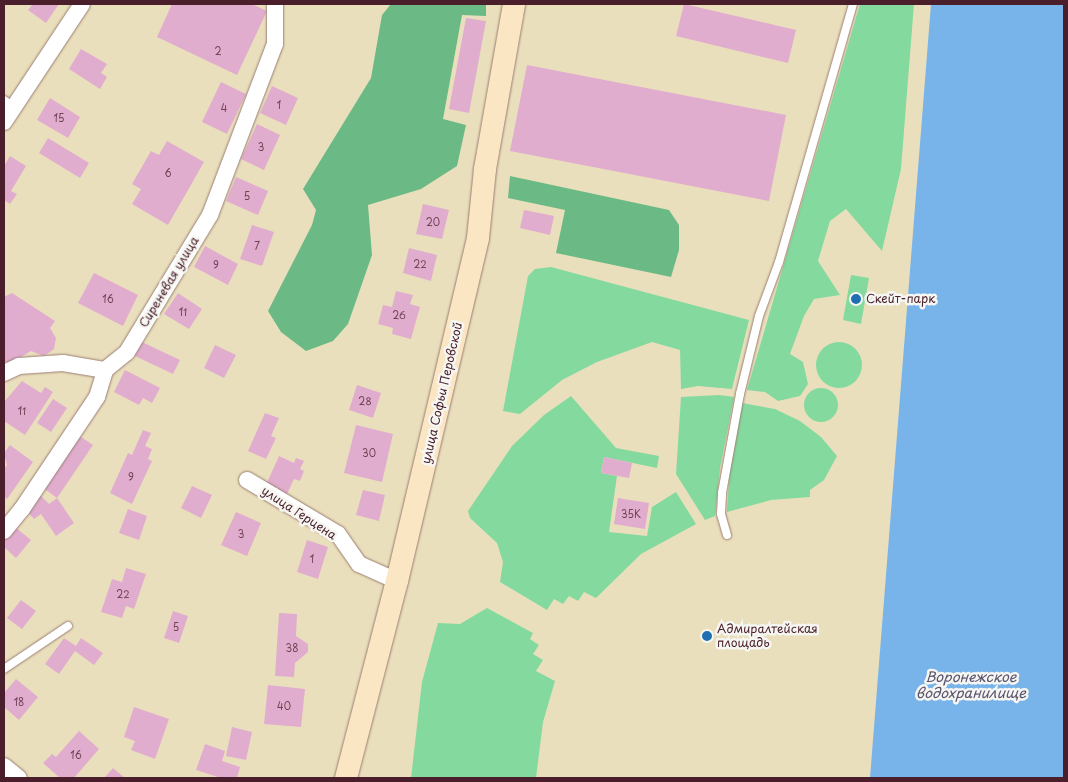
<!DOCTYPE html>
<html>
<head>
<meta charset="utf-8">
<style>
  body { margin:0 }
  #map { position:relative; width:1068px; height:782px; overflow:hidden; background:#eadfbc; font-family:"Playpen Sans",sans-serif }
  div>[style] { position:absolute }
  .green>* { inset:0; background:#84da9e }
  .round { border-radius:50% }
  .forest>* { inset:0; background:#6bba85 }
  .water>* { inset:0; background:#78b4ea }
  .building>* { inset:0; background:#e1adce }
  .roads { filter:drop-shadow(0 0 1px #9a7f74) drop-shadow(0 0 1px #9a7f74) }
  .service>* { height:8px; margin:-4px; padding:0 4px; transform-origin:4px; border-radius:4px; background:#fff }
  .minor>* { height:16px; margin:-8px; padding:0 8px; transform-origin:8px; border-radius:8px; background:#fff }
  .secondary>* { height:22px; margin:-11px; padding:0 11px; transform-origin:11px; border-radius:11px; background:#fbe6c3 }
  .dots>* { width:14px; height:14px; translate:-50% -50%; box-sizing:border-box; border:2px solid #f6f6f2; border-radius:50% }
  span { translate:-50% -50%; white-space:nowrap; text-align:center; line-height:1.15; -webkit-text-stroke:5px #f6f6f2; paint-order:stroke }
  .number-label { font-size:10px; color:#704254 }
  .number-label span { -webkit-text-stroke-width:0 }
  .street-label { font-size:12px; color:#4a1f2b }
  .poi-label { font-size:12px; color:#4a1f2b }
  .left { translate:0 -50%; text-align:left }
  .water-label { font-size:14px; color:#5a536e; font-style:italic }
  .frame { position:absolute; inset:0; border:5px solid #4a1f2b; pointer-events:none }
</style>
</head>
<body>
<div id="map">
  <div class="green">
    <i style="clip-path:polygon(860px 4px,914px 4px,901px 169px,882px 251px,846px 209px,830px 221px,818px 261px,840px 295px,814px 299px,804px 316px,790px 354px,803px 362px,808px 384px,800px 396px,778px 401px,765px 392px,747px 390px)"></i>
    <i style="clip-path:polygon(551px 267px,749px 320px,732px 389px,698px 386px,681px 389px,680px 350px,652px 342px,597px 362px,562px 380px,520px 414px,503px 411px,528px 276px,535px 269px)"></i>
    <i style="clip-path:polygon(851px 275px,869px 278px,861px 324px,843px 320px)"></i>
    <i class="round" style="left:816px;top:342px;width:46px;height:46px"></i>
    <i class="round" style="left:804px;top:388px;width:34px;height:34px"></i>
    <i style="clip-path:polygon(719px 395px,734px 397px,720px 468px,715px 516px,705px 520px,676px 474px,681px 397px)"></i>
    <i style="clip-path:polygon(571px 396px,616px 448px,659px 456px,657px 468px,604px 457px,601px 473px,617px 476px,609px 532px,647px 536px,652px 507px,676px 492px,696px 524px,641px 554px,596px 598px,584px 592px,578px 601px,569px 596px,563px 604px,554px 599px,547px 610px,500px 582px,503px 562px,497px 543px,470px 518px,468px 511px,512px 446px,544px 415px)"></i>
    <i style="clip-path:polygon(742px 403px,775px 409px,800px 421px,821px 437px,837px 456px,824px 480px,810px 490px,810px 497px,771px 500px,727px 512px,730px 466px)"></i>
    <i style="clip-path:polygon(487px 608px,533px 633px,530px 639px,539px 645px,533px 654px,543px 660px,536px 671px,555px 681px,543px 722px,536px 778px,411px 778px,422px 682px,438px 623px,460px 624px)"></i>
  </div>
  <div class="forest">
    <i style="clip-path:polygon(391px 4px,486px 4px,486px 16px,462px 15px,443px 119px,466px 125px,457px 166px,421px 189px,368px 205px,372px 255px,348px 324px,333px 341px,306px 351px,281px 332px,268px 311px,312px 225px,316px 210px,303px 189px,371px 78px,382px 15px)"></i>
    <i style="clip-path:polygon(510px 176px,669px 210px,679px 225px,679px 250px,671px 277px,556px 253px,565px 210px,508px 198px)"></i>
  </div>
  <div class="water">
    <i style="clip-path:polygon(931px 4px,1064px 4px,1064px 778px,870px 778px)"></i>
  </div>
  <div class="building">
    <i style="clip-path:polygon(33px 4px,59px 4px,46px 23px,28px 10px)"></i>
    <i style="clip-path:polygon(172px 4px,252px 4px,267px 11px,237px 75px,157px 37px)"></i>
    <i style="clip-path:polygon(684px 4px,796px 30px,788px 63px,676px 36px)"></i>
    <i style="clip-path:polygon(466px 18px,486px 21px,469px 113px,449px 109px)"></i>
    <i style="clip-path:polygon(81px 49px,107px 64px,101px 73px,107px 77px,100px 89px,69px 69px)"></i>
    <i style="clip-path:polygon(527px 65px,786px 115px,769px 201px,510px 151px)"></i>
    <i style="clip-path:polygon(221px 82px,246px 94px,227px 134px,202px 122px)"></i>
    <i style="clip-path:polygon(272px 86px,298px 98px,286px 125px,260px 113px)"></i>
    <i style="clip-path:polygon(50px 98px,80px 117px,68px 138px,37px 120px)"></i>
    <i style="clip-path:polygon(257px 124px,280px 135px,264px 170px,241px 159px)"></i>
    <i style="clip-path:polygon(48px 138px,89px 163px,80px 178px,39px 153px)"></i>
    <i style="clip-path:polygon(167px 141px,204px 162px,168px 225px,132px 204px,141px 189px,132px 184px,151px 151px,159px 155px)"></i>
    <i style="clip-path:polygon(10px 156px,26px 166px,11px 191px,17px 194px,10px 204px,4px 200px,4px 166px)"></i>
    <i style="clip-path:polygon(236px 177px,268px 191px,258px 215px,226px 201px)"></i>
    <i style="clip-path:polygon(423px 204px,449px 210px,442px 239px,416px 234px)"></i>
    <i style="clip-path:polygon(524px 210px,554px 216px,550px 235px,520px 228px)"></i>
    <i style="clip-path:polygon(252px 225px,274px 232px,262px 266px,240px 259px)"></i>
    <i style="clip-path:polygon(205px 246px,238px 264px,228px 285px,194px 267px)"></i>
    <i style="clip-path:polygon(409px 248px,437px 255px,431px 281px,403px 273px)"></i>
    <i style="clip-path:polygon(94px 273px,138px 295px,123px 326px,78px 303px)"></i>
    <i style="clip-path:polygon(396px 291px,413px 295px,410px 304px,420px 307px,411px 339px,392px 334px,393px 328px,378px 324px,383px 305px,392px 307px)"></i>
    <i style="clip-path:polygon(12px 293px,55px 321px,50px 328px,56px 338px,54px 349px,44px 356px,31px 351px,11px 363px,4px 361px,4px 297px)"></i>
    <i style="clip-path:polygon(178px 293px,202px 309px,189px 329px,164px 314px)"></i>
    <i style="clip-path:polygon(142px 342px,180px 360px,173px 374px,135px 356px)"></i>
    <i style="clip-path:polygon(215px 345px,236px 355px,224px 378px,204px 368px)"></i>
    <i style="clip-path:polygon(125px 370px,160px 388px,152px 403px,143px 398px,139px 405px,114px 392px)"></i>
    <i style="clip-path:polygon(22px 381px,41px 393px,45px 387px,53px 392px,25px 435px,4px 421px,4px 402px)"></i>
    <i style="clip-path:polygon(357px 385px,381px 393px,373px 418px,349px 410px)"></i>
    <i style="clip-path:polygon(53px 399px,67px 408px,51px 432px,37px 423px)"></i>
    <i style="clip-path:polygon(265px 413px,279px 418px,271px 436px,276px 438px,266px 459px,248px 451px)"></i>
    <i style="clip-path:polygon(356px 425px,393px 434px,382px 482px,344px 473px)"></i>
    <i style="clip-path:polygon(143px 430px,151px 433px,145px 446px,152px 449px,148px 459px,152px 461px,132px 504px,110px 493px,128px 453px,132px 455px)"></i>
    <i style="clip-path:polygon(78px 435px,93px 445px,57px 498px,42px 487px)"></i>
    <i style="clip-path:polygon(10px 445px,33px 462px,7px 499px,4px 496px,4px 469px,7px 465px,4px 453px)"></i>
    <i style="clip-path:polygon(279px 456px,294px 463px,296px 458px,304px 461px,300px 469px,304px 471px,300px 481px,294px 479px,287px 494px,266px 485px)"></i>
    <i style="clip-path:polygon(604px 457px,632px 463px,629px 478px,601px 473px)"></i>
    <i style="clip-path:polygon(192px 486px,212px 495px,201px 518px,181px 508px)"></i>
    <i style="clip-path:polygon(363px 490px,385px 495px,379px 521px,356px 515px)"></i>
    <i style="clip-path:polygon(39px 494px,49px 504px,57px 498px,74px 523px,56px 536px,41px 514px,34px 519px,26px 510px)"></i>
    <i style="clip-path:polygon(618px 498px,649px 503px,645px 529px,614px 524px)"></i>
    <i style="clip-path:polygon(128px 509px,147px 516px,139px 540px,119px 533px)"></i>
    <i style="clip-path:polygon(236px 512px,261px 523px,247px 556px,221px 545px)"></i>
    <i style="clip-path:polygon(15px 527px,31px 540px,16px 558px,4px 547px,4px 540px)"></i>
    <i style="clip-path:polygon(307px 540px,328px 547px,318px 579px,297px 572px)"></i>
    <i style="clip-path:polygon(126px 568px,146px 574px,134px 609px,126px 606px,122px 618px,101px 612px,112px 579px,122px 582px)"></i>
    <i style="clip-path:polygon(21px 600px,36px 611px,22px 629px,7px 618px)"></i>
    <i style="clip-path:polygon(173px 611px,188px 616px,179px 643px,164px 638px)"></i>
    <i style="clip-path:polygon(279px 613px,297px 614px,296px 636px,308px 644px,308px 652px,295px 663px,294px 677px,275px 676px)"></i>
    <i style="clip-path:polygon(64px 638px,76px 646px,81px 638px,103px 653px,94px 665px,75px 651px,59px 674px,45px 664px)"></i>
    <i style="clip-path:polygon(16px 679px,38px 697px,19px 720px,4px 707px,4px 693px)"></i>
    <i style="clip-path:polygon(268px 685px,305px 689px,301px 727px,264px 724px)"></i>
    <i style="clip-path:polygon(134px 707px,169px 719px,155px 759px,131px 750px,135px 741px,124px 737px)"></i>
    <i style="clip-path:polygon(232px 727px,252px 732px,246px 760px,226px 756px)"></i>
    <i style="clip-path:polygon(79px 731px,99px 749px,74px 778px,60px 778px,43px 763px,52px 754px,56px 757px)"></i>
    <i style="clip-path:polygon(205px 744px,225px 751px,222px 761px,240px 767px,237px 778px,221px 778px,196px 770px)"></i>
    <i style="clip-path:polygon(113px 768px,125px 778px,104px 778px)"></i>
  </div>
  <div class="roads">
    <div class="service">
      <i style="left:4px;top:100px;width:12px;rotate:35deg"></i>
      <i style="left:727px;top:535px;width:22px;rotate:-106deg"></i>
      <i style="left:721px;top:514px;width:21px;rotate:-87deg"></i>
      <i style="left:722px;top:493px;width:101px;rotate:-79.7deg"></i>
      <i style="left:740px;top:394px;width:80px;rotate:-76.3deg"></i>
      <i style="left:759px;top:316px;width:58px;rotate:-69.7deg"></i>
      <i style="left:779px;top:262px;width:268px;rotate:-74deg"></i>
      <i style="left:4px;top:669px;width:77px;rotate:-33.9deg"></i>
    </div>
    <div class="minor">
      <i style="left:4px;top:122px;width:141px;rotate:-56.5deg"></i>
      <i style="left:4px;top:373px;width:17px;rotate:-25deg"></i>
      <i style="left:19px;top:366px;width:44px;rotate:-3.9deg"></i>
      <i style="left:63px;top:363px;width:43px;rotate:9.5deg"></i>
      <i style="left:247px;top:480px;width:106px;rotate:30.7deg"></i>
      <i style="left:338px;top:534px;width:37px;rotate:55deg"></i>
      <i style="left:359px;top:564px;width:42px;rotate:24.1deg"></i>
      <i style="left:4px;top:531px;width:28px;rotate:-51deg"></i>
      <i style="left:22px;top:509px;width:135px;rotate:-56.2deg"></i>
      <i style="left:97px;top:397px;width:28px;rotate:-73deg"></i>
      <i style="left:105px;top:370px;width:28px;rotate:-39deg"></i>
      <i style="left:127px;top:352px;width:160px;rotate:-58.8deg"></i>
      <i style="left:210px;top:215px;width:183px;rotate:-69.2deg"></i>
      <i style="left:275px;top:44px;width:40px;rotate:-90deg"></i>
      <i style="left:4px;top:766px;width:19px;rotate:39deg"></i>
    </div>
    <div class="secondary">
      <i style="left:346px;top:778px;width:203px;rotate:-75.5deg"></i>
      <i style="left:397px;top:581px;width:352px;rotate:-76.7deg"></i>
      <i style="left:478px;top:238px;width:69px;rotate:-84.2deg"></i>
      <i style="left:485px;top:169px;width:168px;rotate:-80deg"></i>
    </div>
  </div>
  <div class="dots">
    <i style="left:856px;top:299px;background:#1f6fb2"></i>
    <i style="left:707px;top:636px;background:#1f6fb2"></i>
  </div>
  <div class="number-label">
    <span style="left:218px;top:51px">2</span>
    <span style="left:279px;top:105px">1</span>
    <span style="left:224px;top:108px">4</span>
    <span style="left:59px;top:118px">15</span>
    <span style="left:261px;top:147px">3</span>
    <span style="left:168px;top:173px">6</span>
    <span style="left:247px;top:196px">5</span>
    <span style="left:433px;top:222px">20</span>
    <span style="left:257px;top:246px">7</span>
    <span style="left:420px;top:264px">22</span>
    <span style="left:216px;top:265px">9</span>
    <span style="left:108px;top:299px">16</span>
    <span style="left:183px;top:312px">11</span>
    <span style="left:399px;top:315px">26</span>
    <span style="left:365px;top:401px">28</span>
    <span style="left:22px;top:411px">11</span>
    <span style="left:369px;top:453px">30</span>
    <span style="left:131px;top:477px">9</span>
    <span style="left:631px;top:514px">35К</span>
    <span style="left:241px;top:534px">3</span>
    <span style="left:312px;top:559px">1</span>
    <span style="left:123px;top:594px">22</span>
    <span style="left:176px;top:627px">5</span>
    <span style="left:292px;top:648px">38</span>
    <span style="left:19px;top:702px">18</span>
    <span style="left:284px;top:706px">40</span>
    <span style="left:76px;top:755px">16</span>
  </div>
  <div class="street-label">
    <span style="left:169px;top:282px;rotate:-59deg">Сиреневая улица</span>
    <span style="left:442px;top:393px;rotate:-77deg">улица Софьи Перовской</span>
    <span style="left:299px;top:513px;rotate:33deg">улица Герцена</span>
  </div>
  <div class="poi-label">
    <span class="left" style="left:866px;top:299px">Скейт-парк</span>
    <span class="left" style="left:717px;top:636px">Адмиралтейская<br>площадь</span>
  </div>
  <div class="water-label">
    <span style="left:971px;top:685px">Воронежское<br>водохранилище</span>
  </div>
  <div class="frame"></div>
</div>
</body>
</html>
